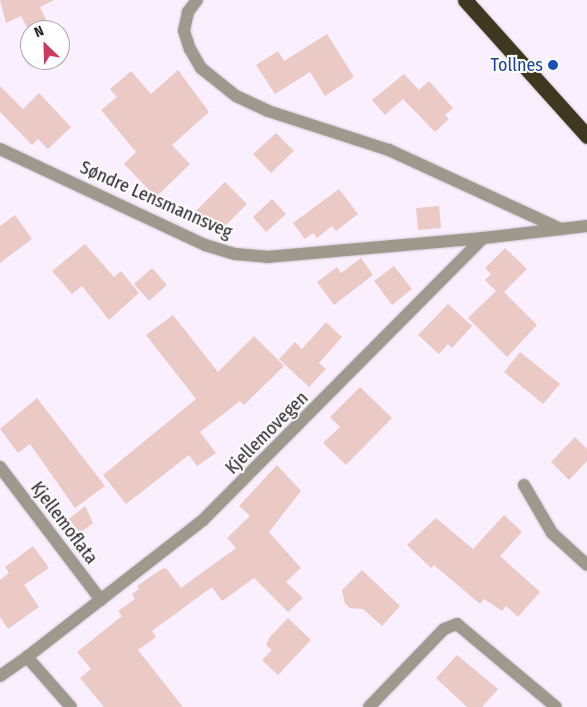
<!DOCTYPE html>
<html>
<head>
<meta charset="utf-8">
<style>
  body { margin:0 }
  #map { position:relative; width:587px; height:707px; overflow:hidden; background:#faeffe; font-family:"Fira Sans Condensed",sans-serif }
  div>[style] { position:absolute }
  .building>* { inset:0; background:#ebc9c4 }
  .roads { filter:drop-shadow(0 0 1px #d4c9d7) drop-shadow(0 0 1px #d4c9d7) }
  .street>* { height:12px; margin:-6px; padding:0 6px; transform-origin:6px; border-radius:6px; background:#9e998d }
  .highway>* { height:15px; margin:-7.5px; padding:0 7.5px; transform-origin:7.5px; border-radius:7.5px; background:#403720 }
  .dots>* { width:14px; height:14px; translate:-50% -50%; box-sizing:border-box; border:2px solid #fff; border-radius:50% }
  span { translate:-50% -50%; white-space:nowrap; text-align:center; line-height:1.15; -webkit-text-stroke:4px #fff; paint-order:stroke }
  .transit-label { font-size:18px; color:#164399 }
  .right { translate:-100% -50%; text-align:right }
  .street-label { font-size:18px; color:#251e27 }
  .north { position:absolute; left:20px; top:20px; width:50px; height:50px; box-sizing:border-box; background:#fff; border:1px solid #a8a5a9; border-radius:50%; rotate:336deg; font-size:14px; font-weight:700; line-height:20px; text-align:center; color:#251e27 }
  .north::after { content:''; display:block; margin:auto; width:18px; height:22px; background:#c93a5e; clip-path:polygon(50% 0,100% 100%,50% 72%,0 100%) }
</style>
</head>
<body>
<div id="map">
  <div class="building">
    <i style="clip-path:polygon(0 0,54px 0,40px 7px,47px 22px,29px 31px,21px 16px,6px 23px)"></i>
    <i style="clip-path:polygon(327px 34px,354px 77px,325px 96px,310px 72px,275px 94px,256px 65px,278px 51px,284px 61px)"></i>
    <i style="clip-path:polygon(178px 70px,209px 112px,172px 145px,190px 164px,156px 197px,124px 164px,136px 152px,101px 110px,117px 97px,110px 89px,131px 71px,151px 94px)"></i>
    <i style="clip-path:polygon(404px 74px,419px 90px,429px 81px,453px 108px,445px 115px,449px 119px,435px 132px,403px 99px,385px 115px,372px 100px)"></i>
    <i style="clip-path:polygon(0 86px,23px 109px,39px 93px,71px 127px,48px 149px,38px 139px,32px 145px,0 112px)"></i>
    <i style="clip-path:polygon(276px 133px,294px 151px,271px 173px,253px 154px)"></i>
    <i style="clip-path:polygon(225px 182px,247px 204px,218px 233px,196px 211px)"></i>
    <i style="clip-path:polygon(339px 189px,358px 214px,336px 231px,332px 226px,317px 238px,313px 233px,305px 239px,293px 223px)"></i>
    <i style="clip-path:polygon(272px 199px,286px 214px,266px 232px,253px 217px)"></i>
    <i style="clip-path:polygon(439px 206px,441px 228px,418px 230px,416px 208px)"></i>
    <i style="clip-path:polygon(15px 215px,32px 239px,0 263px,0 226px)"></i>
    <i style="clip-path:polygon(85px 244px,114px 277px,121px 271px,139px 293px,109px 320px,82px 286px,72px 294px,52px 271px)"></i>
    <i style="clip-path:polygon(505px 248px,527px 269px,504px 292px,537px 325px,507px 357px,468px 318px,496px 291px,485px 280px,491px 274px,485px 268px)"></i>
    <i style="clip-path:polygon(361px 258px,373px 275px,334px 305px,317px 282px,337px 267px,341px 273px)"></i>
    <i style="clip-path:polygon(394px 266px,412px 289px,392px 305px,374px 281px)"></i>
    <i style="clip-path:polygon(152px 268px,167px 285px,149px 301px,134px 284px)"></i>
    <i style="clip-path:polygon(448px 304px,472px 326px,452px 348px,448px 344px,439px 354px,418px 335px)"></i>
    <i style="clip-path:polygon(173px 315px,218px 372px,254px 336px,284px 366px,244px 405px,240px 401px,200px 432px,216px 453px,197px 466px,189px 455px,126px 504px,103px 475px,196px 399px,146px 335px)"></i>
    <i style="clip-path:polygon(326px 322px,342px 337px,319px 363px,326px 369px,309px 387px,279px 359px,295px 342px,302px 349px)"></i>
    <i style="clip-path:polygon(520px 352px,560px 384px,543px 404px,504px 372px)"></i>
    <i style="clip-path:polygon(360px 387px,392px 418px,346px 465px,323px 443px,340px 427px,330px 417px)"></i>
    <i style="clip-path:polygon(37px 398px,105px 486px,75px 508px,30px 444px,18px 453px,0 429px)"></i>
    <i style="clip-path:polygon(575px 437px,587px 449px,587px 461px,569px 480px,551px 462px)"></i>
    <i style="clip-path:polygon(277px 465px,301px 491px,269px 532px,301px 568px,286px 582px,303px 598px,288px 612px,254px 578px,222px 601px,212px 587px,152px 631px,156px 637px,138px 650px,183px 707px,104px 707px,80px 678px,91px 669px,77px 652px,122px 616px,118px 611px,135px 599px,132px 594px,139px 589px,137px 586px,160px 570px,166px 568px,181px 588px,236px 548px,227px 538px,250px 516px,239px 506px)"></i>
    <i style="clip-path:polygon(85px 506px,93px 523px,80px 533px,69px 519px)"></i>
    <i style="clip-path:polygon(504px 515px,522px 532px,500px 556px,540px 592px,518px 617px,506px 606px,502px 611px,484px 599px,480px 604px,434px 565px,431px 568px,407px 545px,436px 518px,473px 549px)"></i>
    <i style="clip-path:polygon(33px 546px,49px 568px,24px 585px,39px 607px,8px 629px,0 617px,0 580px,9px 573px,5px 567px)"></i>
    <i style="clip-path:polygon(362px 570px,400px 606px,382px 626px,363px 609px,350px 608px,345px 604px,342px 590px)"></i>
    <i style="clip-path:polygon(288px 618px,311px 640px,278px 675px,262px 660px,272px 650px,266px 645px,269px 638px)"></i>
    <i style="clip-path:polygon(457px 655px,498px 689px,482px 707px,467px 707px,436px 678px)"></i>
  </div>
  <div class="roads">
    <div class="street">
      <i style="left:197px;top:0;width:15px;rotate:127deg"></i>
      <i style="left:188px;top:12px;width:19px;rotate:102deg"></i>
      <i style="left:184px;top:31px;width:19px;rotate:72deg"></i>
      <i style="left:190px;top:49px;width:22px;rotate:60deg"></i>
      <i style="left:201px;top:68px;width:45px;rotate:38.7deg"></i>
      <i style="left:236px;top:96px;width:35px;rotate:25deg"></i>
      <i style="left:268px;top:111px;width:127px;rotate:17.9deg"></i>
      <i style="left:389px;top:150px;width:189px;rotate:24.7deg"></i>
      <i style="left:0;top:149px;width:226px;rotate:25.1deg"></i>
      <i style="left:205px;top:245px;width:31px;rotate:17deg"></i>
      <i style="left:235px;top:254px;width:32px;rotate:5deg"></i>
      <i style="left:267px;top:257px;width:217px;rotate:-5deg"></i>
      <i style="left:0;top:467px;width:167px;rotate:52.8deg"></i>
      <i style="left:524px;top:485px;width:56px;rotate:59.7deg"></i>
      <i style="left:552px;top:533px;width:47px;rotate:42.4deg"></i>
      <i style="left:0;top:676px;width:33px;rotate:-35deg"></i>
      <i style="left:71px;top:707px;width:67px;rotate:-131.3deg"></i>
      <i style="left:27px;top:657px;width:224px;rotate:-37.9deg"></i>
      <i style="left:204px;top:519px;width:396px;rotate:-45.2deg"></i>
      <i style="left:483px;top:238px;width:105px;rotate:-6.6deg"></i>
      <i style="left:369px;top:707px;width:108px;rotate:-46.1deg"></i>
      <i style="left:444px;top:629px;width:14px;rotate:-21deg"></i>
      <i style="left:457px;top:624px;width:129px;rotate:40deg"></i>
    </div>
    <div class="highway">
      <i style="left:465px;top:0;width:183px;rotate:48.1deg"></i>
    </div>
  </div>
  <div class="dots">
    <i style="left:553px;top:65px;background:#1a4fb4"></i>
  </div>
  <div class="transit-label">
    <span class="right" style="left:543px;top:65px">Tollnes</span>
  </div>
  <div class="street-label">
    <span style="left:156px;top:200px;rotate:24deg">Søndre Lensmannsveg</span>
    <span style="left:267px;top:433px;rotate:-45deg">Kjellemovegen</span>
    <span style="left:64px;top:523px;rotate:53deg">Kjellemoflata</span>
  </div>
  <div class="north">N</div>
</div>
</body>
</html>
